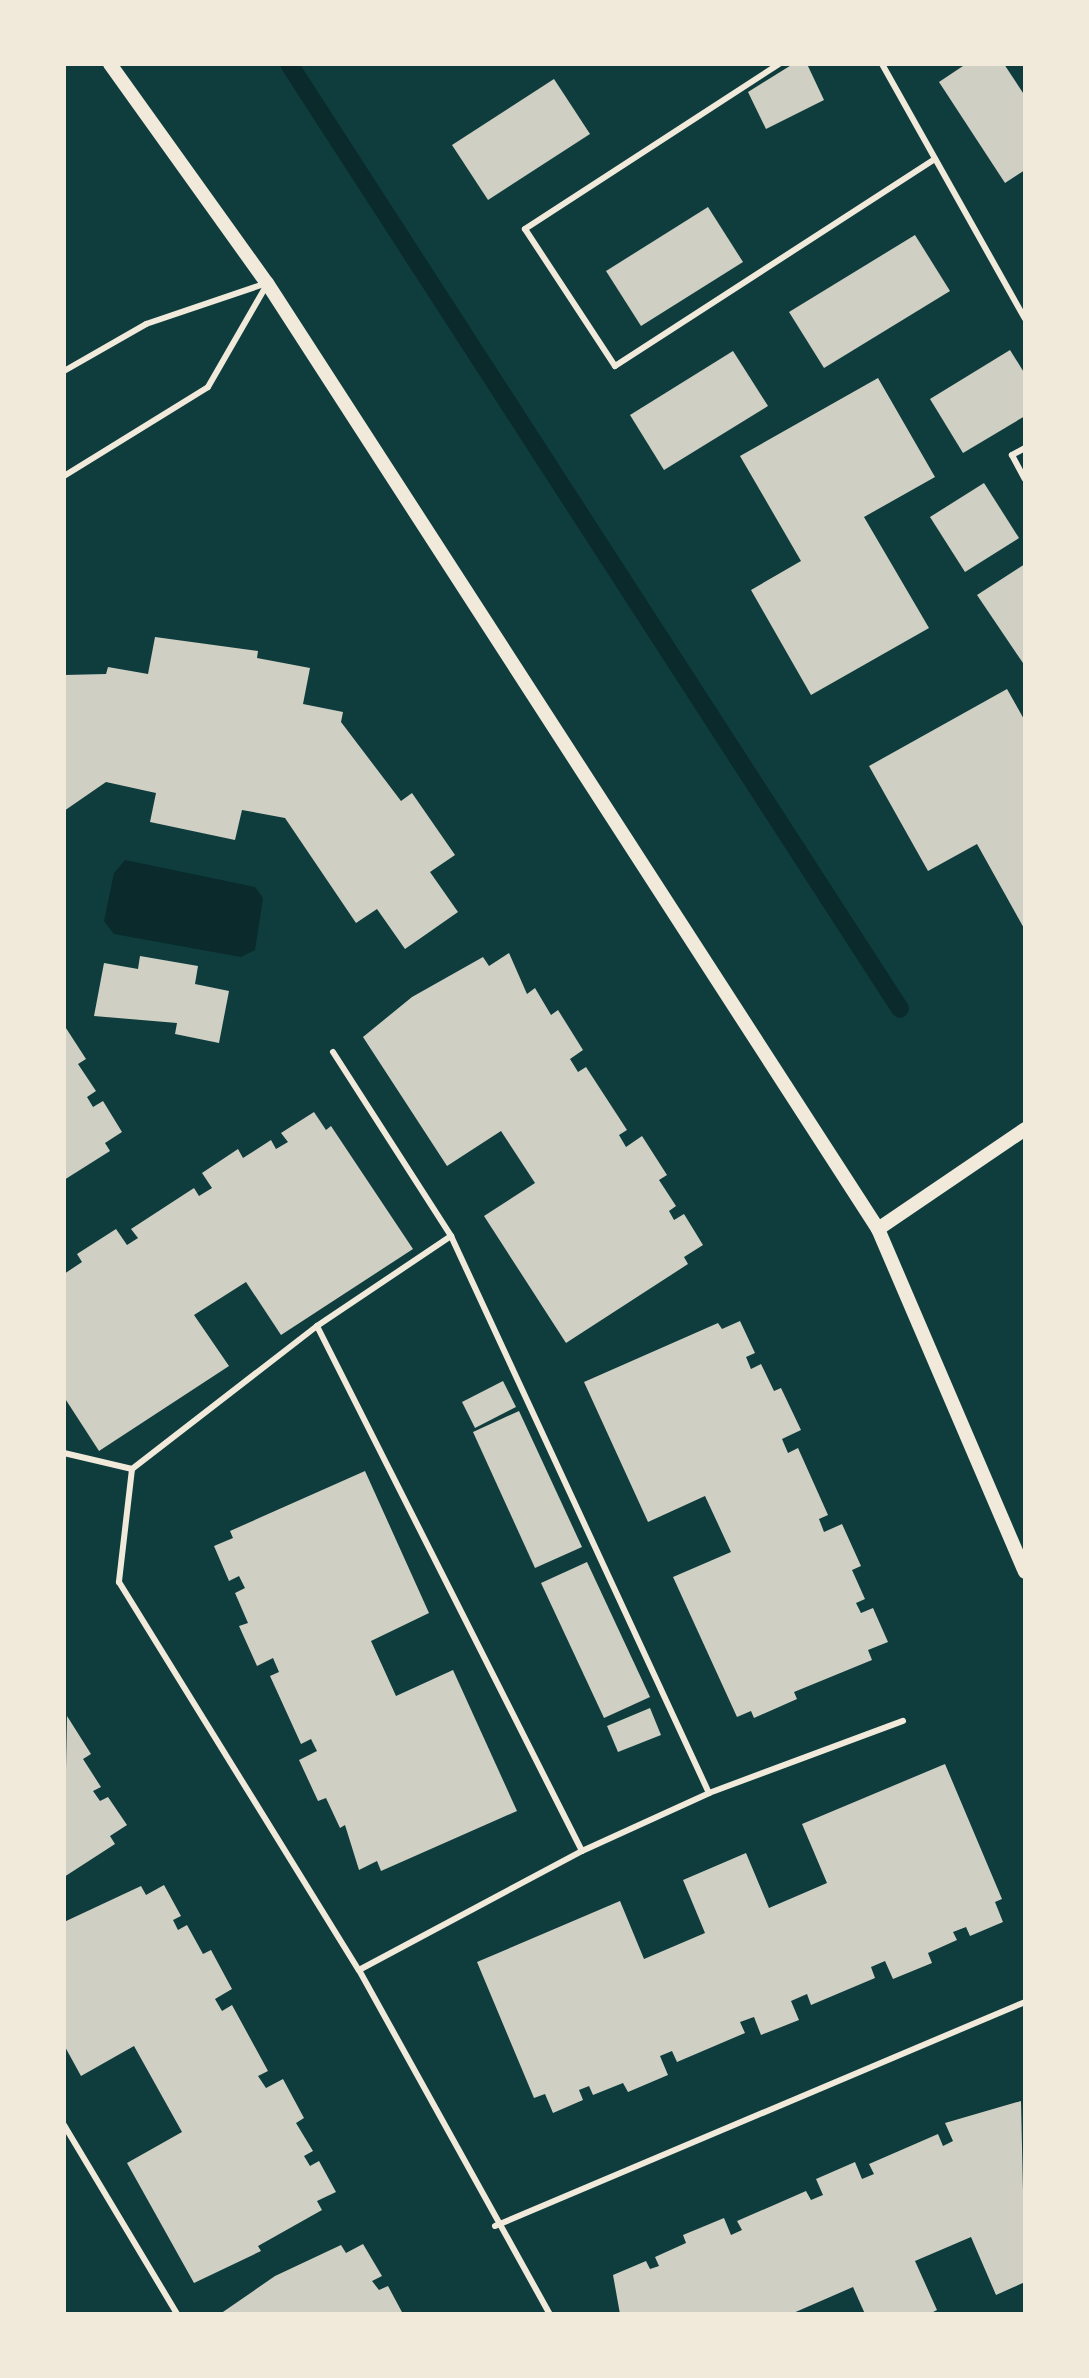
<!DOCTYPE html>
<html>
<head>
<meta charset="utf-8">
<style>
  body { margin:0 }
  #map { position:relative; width:1089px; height:2378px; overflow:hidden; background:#0f3d3e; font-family:Arial,sans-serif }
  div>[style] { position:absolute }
  .water>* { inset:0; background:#0a2a2b }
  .stream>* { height:18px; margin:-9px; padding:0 9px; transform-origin:9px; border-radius:9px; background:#0a2a2b }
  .building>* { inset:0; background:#cfcfc3 }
  .service>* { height:6px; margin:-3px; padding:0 3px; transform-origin:3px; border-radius:3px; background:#f1e9da }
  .tertiary>* { height:14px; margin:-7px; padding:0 7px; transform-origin:7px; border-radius:7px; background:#f1e9da }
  span { translate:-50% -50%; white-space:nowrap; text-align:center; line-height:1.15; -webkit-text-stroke:8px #f1e9da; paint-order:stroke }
  .frame { position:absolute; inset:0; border:66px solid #f1e9da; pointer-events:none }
</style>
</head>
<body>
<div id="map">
  <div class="water">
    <i style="clip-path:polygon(125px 860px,255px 887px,263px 898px,255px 950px,241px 957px,114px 934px,104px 921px,114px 873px)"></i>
  </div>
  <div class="stream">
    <i style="left:289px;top:64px;width:1125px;rotate:57.11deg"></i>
  </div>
  <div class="building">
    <i style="clip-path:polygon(793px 64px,807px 64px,824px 100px,766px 129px,748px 92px)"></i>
    <i style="clip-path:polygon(966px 64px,1004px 64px,1025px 96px,1025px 170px,1005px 183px,939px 82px)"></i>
    <i style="clip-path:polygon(554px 79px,590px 134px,488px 200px,452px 145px)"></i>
    <i style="clip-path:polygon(708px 207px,743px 262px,641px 326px,606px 271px)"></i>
    <i style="clip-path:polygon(915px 235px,950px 291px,824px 368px,789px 312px)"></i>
    <i style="clip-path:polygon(1010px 350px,1025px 374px,1025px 416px,963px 453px,930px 399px)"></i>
    <i style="clip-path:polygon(733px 351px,768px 406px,664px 470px,630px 415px)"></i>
    <i style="clip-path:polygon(878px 378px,935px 477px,864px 517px,929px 628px,811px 695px,751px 590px,801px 561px,740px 456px)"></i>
    <i style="clip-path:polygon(984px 483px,1019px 538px,965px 572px,930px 517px)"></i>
    <i style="clip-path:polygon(1025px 564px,1025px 666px,977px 595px)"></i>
    <i style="clip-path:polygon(155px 637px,258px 651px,257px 658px,310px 668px,303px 704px,343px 712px,341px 722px,401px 801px,412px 793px,455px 855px,430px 872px,458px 912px,405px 949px,377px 909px,356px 923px,285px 818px,242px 810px,235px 840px,150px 822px,156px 793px,106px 782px,64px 811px,64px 675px,106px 674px,108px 667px,148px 674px)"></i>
    <i style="clip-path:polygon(1007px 689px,1025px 721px,1025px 930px,977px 844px,928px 871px,869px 766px)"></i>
    <i style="clip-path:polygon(509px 953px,527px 994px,535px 988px,551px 1015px,558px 1010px,583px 1050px,570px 1059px,578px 1072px,586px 1067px,627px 1130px,619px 1135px,626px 1147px,642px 1136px,667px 1175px,659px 1180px,676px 1206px,669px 1211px,674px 1220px,684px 1214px,703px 1245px,684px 1257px,688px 1264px,566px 1343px,484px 1216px,535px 1183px,501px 1131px,447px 1166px,363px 1037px,412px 997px,483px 957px,489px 966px)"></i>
    <i style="clip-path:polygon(140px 956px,198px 966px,195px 984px,229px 991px,219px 1043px,175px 1034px,177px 1023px,94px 1016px,104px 963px,138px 969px)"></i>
    <i style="clip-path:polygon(64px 1025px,86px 1059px,78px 1064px,96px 1091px,87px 1097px,93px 1107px,103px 1101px,122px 1132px,105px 1143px,110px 1151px,64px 1180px)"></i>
    <i style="clip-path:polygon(314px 1112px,326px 1130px,331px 1126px,413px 1249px,281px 1335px,246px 1282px,194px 1315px,229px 1366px,99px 1451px,64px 1397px,64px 1274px,82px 1262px,77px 1254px,116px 1229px,127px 1245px,138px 1238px,131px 1229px,194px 1188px,199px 1196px,212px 1188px,202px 1173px,238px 1149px,243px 1158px,271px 1140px,276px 1149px,288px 1142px,281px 1133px)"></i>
    <i style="clip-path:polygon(740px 1321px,755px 1353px,746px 1357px,751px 1369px,761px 1364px,774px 1391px,781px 1388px,801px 1430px,782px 1439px,788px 1453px,798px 1448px,828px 1515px,819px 1519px,824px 1532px,842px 1524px,861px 1566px,852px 1570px,865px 1599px,856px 1603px,861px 1613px,873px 1608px,888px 1642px,868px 1650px,872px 1660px,794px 1692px,797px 1699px,754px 1718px,751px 1711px,737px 1717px,673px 1577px,731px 1552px,705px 1496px,648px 1522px,584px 1382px,718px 1323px,722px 1329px)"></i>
    <i style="clip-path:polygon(503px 1381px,516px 1407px,475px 1428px,462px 1402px)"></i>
    <i style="clip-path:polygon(519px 1411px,582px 1547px,535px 1568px,473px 1432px)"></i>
    <i style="clip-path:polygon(365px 1471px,429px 1613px,371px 1641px,396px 1696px,453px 1670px,517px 1811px,381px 1871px,377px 1861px,359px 1870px,345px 1825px,340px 1828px,326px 1798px,318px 1801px,299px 1760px,317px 1751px,311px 1739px,301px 1744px,270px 1676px,279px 1672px,273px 1658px,257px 1666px,239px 1626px,248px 1623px,235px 1593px,245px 1588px,239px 1576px,229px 1581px,214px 1546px,233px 1538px,230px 1531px)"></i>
    <i style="clip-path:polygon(587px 1562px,650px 1697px,604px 1718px,541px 1583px)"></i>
    <i style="clip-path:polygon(650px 1708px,661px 1735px,618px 1752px,607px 1726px)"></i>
    <i style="clip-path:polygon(67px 1716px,91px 1754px,83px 1759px,101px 1787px,93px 1791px,100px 1801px,108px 1797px,127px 1825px,110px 1836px,115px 1844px,64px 1877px)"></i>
    <i style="clip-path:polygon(945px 1764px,1002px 1899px,995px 1902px,1003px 1922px,970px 1936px,966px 1927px,953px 1932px,957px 1940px,928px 1953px,932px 1963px,893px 1979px,885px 1961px,871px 1967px,875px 1978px,811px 2005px,807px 1994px,791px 2001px,799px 2020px,761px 2035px,754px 2017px,740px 2022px,745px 2033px,677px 2062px,672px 2051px,660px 2056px,668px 2075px,628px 2092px,623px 2083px,593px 2095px,589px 2086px,579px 2090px,583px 2100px,553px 2113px,545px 2094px,534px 2098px,477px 1962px,620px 1901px,644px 1959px,705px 1933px,683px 1880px,746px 1853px,769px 1908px,827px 1883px,802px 1824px)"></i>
    <i style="clip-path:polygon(164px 1885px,181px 1916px,173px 1920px,178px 1930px,187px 1925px,203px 1954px,211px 1950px,232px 1989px,215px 1999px,222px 2011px,232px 2005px,268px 2071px,258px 2076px,266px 2088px,283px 2079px,304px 2118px,296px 2123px,313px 2151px,304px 2156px,310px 2166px,319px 2161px,336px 2192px,317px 2201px,322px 2210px,258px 2246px,261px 2251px,194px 2283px,127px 2163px,182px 2132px,134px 2046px,81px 2076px,64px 2045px,64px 1922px,141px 1886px,146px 1895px)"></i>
    <i style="clip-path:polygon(1021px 2101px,1025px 2282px,996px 2295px,971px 2237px,915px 2261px,937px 2310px,929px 2314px,865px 2314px,853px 2287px,791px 2314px,620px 2314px,613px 2275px,646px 2261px,650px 2269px,659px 2266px,655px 2257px,686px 2243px,683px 2235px,724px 2218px,731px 2235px,742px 2230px,737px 2221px,806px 2191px,811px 2200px,823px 2195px,816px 2179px,855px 2162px,862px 2179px,874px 2174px,869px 2164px,938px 2134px,943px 2146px,953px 2141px,945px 2123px)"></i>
    <i style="clip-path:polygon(363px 2244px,382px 2276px,372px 2281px,379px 2290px,388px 2286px,403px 2314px,413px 2314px,220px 2314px,275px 2276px,341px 2245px,346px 2253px)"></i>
  </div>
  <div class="service">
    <i style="left:779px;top:64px;width:303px;rotate:147deg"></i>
    <i style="left:525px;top:229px;width:164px;rotate:56.7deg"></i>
    <i style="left:615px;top:366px;width:381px;rotate:-32.9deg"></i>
    <i style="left:882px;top:64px;width:292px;rotate:60.7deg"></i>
    <i style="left:64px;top:371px;width:95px;rotate:-29.8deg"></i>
    <i style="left:146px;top:324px;width:128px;rotate:-18.7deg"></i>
    <i style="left:1025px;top:448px;width:15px;rotate:152deg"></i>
    <i style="left:1012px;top:455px;width:27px;rotate:62deg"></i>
    <i style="left:64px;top:476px;width:169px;rotate:-31.7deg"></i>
    <i style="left:208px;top:387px;width:116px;rotate:-60.1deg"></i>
    <i style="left:333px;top:1052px;width:219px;rotate:57.3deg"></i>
    <i style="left:451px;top:1236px;width:614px;rotate:65.15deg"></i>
    <i style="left:451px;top:1236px;width:161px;rotate:146.1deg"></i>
    <i style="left:317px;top:1326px;width:234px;rotate:142.3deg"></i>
    <i style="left:132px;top:1469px;width:114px;rotate:96.6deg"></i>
    <i style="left:119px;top:1582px;width:456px;rotate:58.3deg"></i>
    <i style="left:359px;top:1970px;width:393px;rotate:61deg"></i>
    <i style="left:317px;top:1326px;width:588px;rotate:63.22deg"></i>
    <i style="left:64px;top:1453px;width:70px;rotate:13.2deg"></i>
    <i style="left:359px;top:1970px;width:253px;rotate:-28.1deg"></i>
    <i style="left:582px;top:1851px;width:140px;rotate:-24.5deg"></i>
    <i style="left:709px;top:1793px;width:207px;rotate:-20.4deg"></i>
    <i style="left:64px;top:2125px;width:220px;rotate:59.1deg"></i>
    <i style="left:495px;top:2226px;width:575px;rotate:-22.91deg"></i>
  </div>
  <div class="tertiary">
    <i style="left:110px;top:64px;width:269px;rotate:54.4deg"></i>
    <i style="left:267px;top:283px;width:1126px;rotate:57.14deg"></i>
    <i style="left:878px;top:1229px;width:373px;rotate:66.8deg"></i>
    <i style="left:878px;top:1229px;width:178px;rotate:-34.2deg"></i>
  </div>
  <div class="frame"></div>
</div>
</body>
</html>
